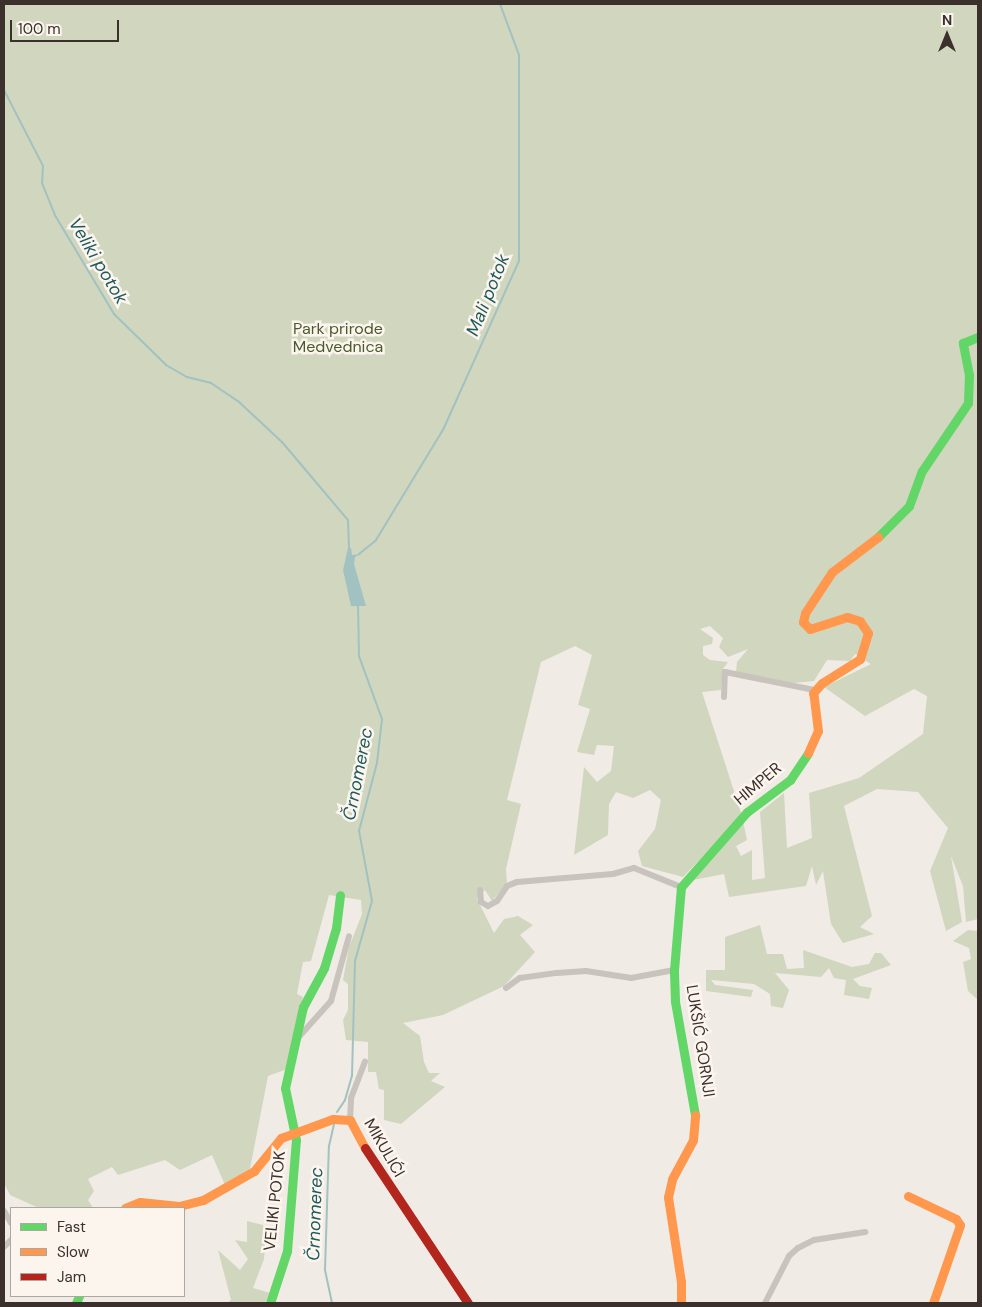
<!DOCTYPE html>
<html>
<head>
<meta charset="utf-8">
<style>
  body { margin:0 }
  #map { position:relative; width:982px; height:1307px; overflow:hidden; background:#f0ebe5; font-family:"DM Sans",sans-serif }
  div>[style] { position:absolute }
  .green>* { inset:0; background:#d1d6bf }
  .water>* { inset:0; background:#a1c2c1 }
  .stream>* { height:2px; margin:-1px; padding:0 1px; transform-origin:1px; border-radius:1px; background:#a1c2c1 }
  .street>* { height:6px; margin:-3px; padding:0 3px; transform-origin:3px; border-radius:3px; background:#c9c3be }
  .fast>* { height:9px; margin:-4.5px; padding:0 4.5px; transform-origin:4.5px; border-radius:4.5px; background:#63d668 }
  .slow>* { height:9px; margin:-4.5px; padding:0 4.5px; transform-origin:4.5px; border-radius:4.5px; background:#ff974d }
  .jam>* { height:9px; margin:-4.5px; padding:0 4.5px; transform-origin:4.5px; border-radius:4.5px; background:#b3261e }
  span { translate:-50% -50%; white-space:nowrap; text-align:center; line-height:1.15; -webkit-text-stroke:5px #fbf5ee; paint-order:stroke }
  .park-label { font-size:16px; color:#4a5a2e }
  .street-label { font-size:16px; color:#3b302b }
  .water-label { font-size:18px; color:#1f5a5e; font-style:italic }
  .frame { position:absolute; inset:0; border:5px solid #3b302b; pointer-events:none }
  .legend { position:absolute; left:10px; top:1207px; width:175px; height:90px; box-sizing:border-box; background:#fbf5ee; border:1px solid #aea6a0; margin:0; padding:6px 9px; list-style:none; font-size:15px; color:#3b302b }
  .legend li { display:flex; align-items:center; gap:10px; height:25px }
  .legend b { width:25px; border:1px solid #aea6a0 }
  .north { position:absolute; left:922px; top:10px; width:50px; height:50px; -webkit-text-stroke:4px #fbf5ee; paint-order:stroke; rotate:0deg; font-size:14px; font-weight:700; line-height:20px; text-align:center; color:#3b302b }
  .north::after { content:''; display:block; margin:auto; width:18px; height:22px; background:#3b302b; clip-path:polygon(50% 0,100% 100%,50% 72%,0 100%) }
  .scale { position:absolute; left:10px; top:20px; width:109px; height:22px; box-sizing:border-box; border:2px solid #3b302b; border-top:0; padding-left:6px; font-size:15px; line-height:18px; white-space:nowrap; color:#3b302b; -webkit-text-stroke:4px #fbf5ee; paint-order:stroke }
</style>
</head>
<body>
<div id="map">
  <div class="green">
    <i style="clip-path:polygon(4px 4px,978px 4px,978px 919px,966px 922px,963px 886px,951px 856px,962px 922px,946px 931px,930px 871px,948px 828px,918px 792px,877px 789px,844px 806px,872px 916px,860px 927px,874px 934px,843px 943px,831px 924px,823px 871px,816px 885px,812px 866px,806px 886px,729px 897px,724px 874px,688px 881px,743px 821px,747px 840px,736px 846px,741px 856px,752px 850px,752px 880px,765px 878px,760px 812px,784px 793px,787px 848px,812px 838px,809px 793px,859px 778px,923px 734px,927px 696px,914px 689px,865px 716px,824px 687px,871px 664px,855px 654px,850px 661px,827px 660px,814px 681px,793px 683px,736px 672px,737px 662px,748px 649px,728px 657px,719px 647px,723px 638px,710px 626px,700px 629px,713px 638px,712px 644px,703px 646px,703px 655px,710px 660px,728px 662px,723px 669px,721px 690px,702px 692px,742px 816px,683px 877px,642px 866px,638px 851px,655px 829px,661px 800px,650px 790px,633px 798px,616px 792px,609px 804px,608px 835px,574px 855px,584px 767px,597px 782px,611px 771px,614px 746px,597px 745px,594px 755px,577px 752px,590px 709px,578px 705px,592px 655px,575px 646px,541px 662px,507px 800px,521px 804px,506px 869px,507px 883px,492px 901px,485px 890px,477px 899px,494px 933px,504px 919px,518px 916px,533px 925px,520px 935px,535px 952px,504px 986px,443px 1015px,403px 1023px,420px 1036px,424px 1062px,429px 1073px,440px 1073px,431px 1081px,445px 1087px,401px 1124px,384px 1120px,384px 1090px,379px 1089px,376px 1072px,368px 1072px,368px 1042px,346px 1040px,343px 1020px,348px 1010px,348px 984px,343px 980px,349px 947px,362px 914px,361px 900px,329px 895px,311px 961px,303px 962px,297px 994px,303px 997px,287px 1069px,268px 1076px,250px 1169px,225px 1185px,212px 1155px,180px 1170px,165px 1160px,118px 1175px,112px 1167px,88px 1179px,94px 1191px,88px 1200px,93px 1208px,39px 1208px,10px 1195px,4px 1183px)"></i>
    <i style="clip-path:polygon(760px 925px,767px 954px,783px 954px,787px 969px,804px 968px,803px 950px,852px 967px,869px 964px,875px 953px,881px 953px,891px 965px,853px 979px,860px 986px,872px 988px,869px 999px,844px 995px,846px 980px,834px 978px,829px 968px,821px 977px,775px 973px,789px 990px,783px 1008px,771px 1006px,770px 994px,754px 984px,711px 980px,715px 985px,753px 990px,751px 997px,706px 991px,706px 970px,725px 970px,725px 937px)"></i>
    <i style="clip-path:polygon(968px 930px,978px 931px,978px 1000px,968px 991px,963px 962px,971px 959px,969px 948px,953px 941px)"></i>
    <i style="clip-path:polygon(247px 1221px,267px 1226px,264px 1259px,253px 1288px,270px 1293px,265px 1303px,227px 1303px,231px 1300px,218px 1250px,240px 1270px,248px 1259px,235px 1240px,247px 1242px)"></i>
  </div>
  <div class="water">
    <i style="clip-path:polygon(348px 548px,351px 548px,352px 555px,361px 554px,355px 557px,354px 564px,366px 606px,351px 606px,343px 570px)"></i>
  </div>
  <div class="stream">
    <i style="left:4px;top:90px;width:85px;rotate:62.8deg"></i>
    <i style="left:43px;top:166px;width:17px;rotate:93deg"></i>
    <i style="left:42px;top:183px;width:37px;rotate:68deg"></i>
    <i style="left:56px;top:217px;width:113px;rotate:59.1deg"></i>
    <i style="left:114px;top:314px;width:73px;rotate:44.4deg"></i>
    <i style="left:166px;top:365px;width:24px;rotate:30deg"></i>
    <i style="left:187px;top:377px;width:25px;rotate:14deg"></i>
    <i style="left:211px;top:383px;width:32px;rotate:34deg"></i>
    <i style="left:238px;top:401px;width:60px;rotate:43deg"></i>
    <i style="left:282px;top:442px;width:102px;rotate:49.8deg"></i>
    <i style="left:348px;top:520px;width:28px;rotate:88deg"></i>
    <i style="left:359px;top:554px;width:22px;rotate:-39deg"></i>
    <i style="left:376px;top:540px;width:129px;rotate:-58.7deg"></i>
    <i style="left:443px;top:430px;width:185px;rotate:-65.8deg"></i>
    <i style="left:519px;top:261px;width:206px;rotate:-90deg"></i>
    <i style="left:519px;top:55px;width:54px;rotate:-110.4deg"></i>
    <i style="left:337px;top:1112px;width:14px;rotate:-56deg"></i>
    <i style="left:345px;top:1100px;width:25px;rotate:-74deg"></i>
    <i style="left:352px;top:1076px;width:115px;rotate:-88.5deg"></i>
    <i style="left:355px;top:961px;width:62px;rotate:-74.2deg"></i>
    <i style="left:372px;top:901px;width:71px;rotate:-100.5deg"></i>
    <i style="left:359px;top:831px;width:70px;rotate:-75.2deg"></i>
    <i style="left:377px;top:763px;width:44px;rotate:-83.5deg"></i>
    <i style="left:382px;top:719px;width:67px;rotate:-110.1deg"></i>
    <i style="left:359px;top:656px;width:51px;rotate:-91.1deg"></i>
    <i style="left:332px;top:1303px;width:34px;rotate:-102deg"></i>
    <i style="left:325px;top:1270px;width:124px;rotate:-88.2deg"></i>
    <i style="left:329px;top:1146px;width:22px;rotate:-77deg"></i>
  </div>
  <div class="street">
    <i style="left:724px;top:697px;width:25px;rotate:-88deg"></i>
    <i style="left:725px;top:672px;width:91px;rotate:11.4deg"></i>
    <i style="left:480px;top:890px;width:12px;rotate:85deg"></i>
    <i style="left:481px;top:902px;width:8px;rotate:30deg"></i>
    <i style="left:488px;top:906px;width:10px;rotate:-29deg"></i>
    <i style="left:497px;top:901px;width:18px;rotate:-56deg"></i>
    <i style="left:507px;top:886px;width:11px;rotate:-22deg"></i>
    <i style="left:517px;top:882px;width:96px;rotate:-4.8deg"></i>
    <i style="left:613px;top:874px;width:22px;rotate:-16deg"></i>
    <i style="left:634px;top:868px;width:51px;rotate:22deg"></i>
    <i style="left:506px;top:988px;width:17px;rotate:-36deg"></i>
    <i style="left:520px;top:978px;width:37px;rotate:-8deg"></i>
    <i style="left:557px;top:973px;width:29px;rotate:-4deg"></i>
    <i style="left:586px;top:971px;width:46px;rotate:8.8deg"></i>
    <i style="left:631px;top:978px;width:44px;rotate:-10.5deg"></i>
    <i style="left:297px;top:1039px;width:51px;rotate:-48.2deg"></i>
    <i style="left:331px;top:1001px;width:67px;rotate:-74.5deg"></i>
    <i style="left:350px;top:1120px;width:22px;rotate:-87deg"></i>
    <i style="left:351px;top:1098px;width:39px;rotate:-69deg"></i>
    <i style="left:4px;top:1211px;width:14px;rotate:60deg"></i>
    <i style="left:4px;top:1247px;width:10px;rotate:-45deg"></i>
    <i style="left:765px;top:1303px;width:53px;rotate:-62.9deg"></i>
    <i style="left:789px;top:1256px;width:12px;rotate:-42deg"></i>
    <i style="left:798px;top:1248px;width:18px;rotate:-27deg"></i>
    <i style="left:814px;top:1240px;width:52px;rotate:-8.9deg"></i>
  </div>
  <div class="fast">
    <i style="left:878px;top:537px;width:44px;rotate:-45deg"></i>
    <i style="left:909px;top:506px;width:37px;rotate:-70deg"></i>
    <i style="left:922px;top:471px;width:82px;rotate:-55.9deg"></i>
    <i style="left:968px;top:403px;width:28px;rotate:-88deg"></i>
    <i style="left:969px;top:375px;width:33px;rotate:-101deg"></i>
    <i style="left:963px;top:343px;width:16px;rotate:-22deg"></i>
    <i style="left:695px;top:1115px;width:116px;rotate:-100deg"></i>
    <i style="left:675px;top:1001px;width:31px;rotate:-92deg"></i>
    <i style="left:674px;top:970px;width:83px;rotate:-85.2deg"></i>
    <i style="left:681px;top:887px;width:100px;rotate:-48.7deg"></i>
    <i style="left:747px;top:812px;width:54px;rotate:-36.7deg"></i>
    <i style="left:790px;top:780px;width:32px;rotate:-56deg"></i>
    <i style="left:76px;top:1303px;width:8px;rotate:-67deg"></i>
    <i style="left:270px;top:1303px;width:55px;rotate:-71.9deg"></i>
    <i style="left:287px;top:1251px;width:111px;rotate:-85.4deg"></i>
    <i style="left:296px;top:1140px;width:53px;rotate:-101.9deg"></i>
    <i style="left:285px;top:1088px;width:83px;rotate:-77.5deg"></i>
    <i style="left:303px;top:1007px;width:44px;rotate:-61.7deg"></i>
    <i style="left:324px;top:968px;width:42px;rotate:-73.3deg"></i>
    <i style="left:336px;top:928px;width:33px;rotate:-83deg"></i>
  </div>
  <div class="slow">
    <i style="left:808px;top:753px;width:24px;rotate:-66deg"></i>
    <i style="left:818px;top:731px;width:38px;rotate:-97deg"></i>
    <i style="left:813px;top:693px;width:13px;rotate:-48deg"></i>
    <i style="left:822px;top:683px;width:45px;rotate:-32.3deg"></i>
    <i style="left:860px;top:659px;width:27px;rotate:-73deg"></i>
    <i style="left:868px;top:633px;width:14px;rotate:-124deg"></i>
    <i style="left:860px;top:621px;width:14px;rotate:-163deg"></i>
    <i style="left:847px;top:617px;width:39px;rotate:162deg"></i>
    <i style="left:810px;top:629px;width:10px;rotate:-135deg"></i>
    <i style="left:803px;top:622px;width:9px;rotate:-77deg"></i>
    <i style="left:805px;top:613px;width:49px;rotate:-56.6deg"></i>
    <i style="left:832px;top:572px;width:58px;rotate:-37.3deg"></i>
    <i style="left:908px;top:1196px;width:53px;rotate:25.6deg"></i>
    <i style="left:956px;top:1219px;width:7px;rotate:56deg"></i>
    <i style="left:960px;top:1225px;width:83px;rotate:109.1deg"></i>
    <i style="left:125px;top:1208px;width:16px;rotate:-22deg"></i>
    <i style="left:140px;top:1202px;width:39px;rotate:6deg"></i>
    <i style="left:179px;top:1206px;width:25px;rotate:-14deg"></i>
    <i style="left:203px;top:1200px;width:59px;rotate:-29.6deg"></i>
    <i style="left:254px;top:1171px;width:43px;rotate:-50.7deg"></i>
    <i style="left:281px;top:1138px;width:55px;rotate:-20.1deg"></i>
    <i style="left:333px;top:1119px;width:17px;rotate:3deg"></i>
    <i style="left:350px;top:1120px;width:32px;rotate:62deg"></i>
    <i style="left:681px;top:1303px;width:21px;rotate:-90deg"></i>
    <i style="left:681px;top:1282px;width:86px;rotate:-98.7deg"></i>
    <i style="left:668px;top:1197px;width:18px;rotate:-77deg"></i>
    <i style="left:672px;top:1179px;width:44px;rotate:-61.7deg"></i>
    <i style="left:693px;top:1140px;width:25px;rotate:-85deg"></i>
  </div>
  <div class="jam">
    <i style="left:365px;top:1148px;width:186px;rotate:56.4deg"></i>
  </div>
  <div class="park-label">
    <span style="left:338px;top:338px">Park prirode<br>Medvednica</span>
  </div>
  <div class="street-label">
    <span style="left:758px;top:784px;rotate:-40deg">HIMPER</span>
    <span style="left:700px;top:1041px;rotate:81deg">LUKŠIĆ GORNJI</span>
    <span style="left:384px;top:1148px;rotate:60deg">MIKULIĆI</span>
    <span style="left:275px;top:1201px;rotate:-84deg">VELIKI POTOK</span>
  </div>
  <div class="water-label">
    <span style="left:98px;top:261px;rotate:59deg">Veliki potok</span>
    <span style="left:488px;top:295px;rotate:-68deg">Mali potok</span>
    <span style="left:358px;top:774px;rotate:-79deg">Črnomerec</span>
    <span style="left:315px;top:1214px;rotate:-88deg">Črnomerec</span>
  </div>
  <div class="frame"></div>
  <ul class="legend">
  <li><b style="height:6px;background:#63d668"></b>Fast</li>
  <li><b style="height:6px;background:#ff974d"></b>Slow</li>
  <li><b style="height:6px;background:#b3261e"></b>Jam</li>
  </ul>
  <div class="north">N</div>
  <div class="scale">100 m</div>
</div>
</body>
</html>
